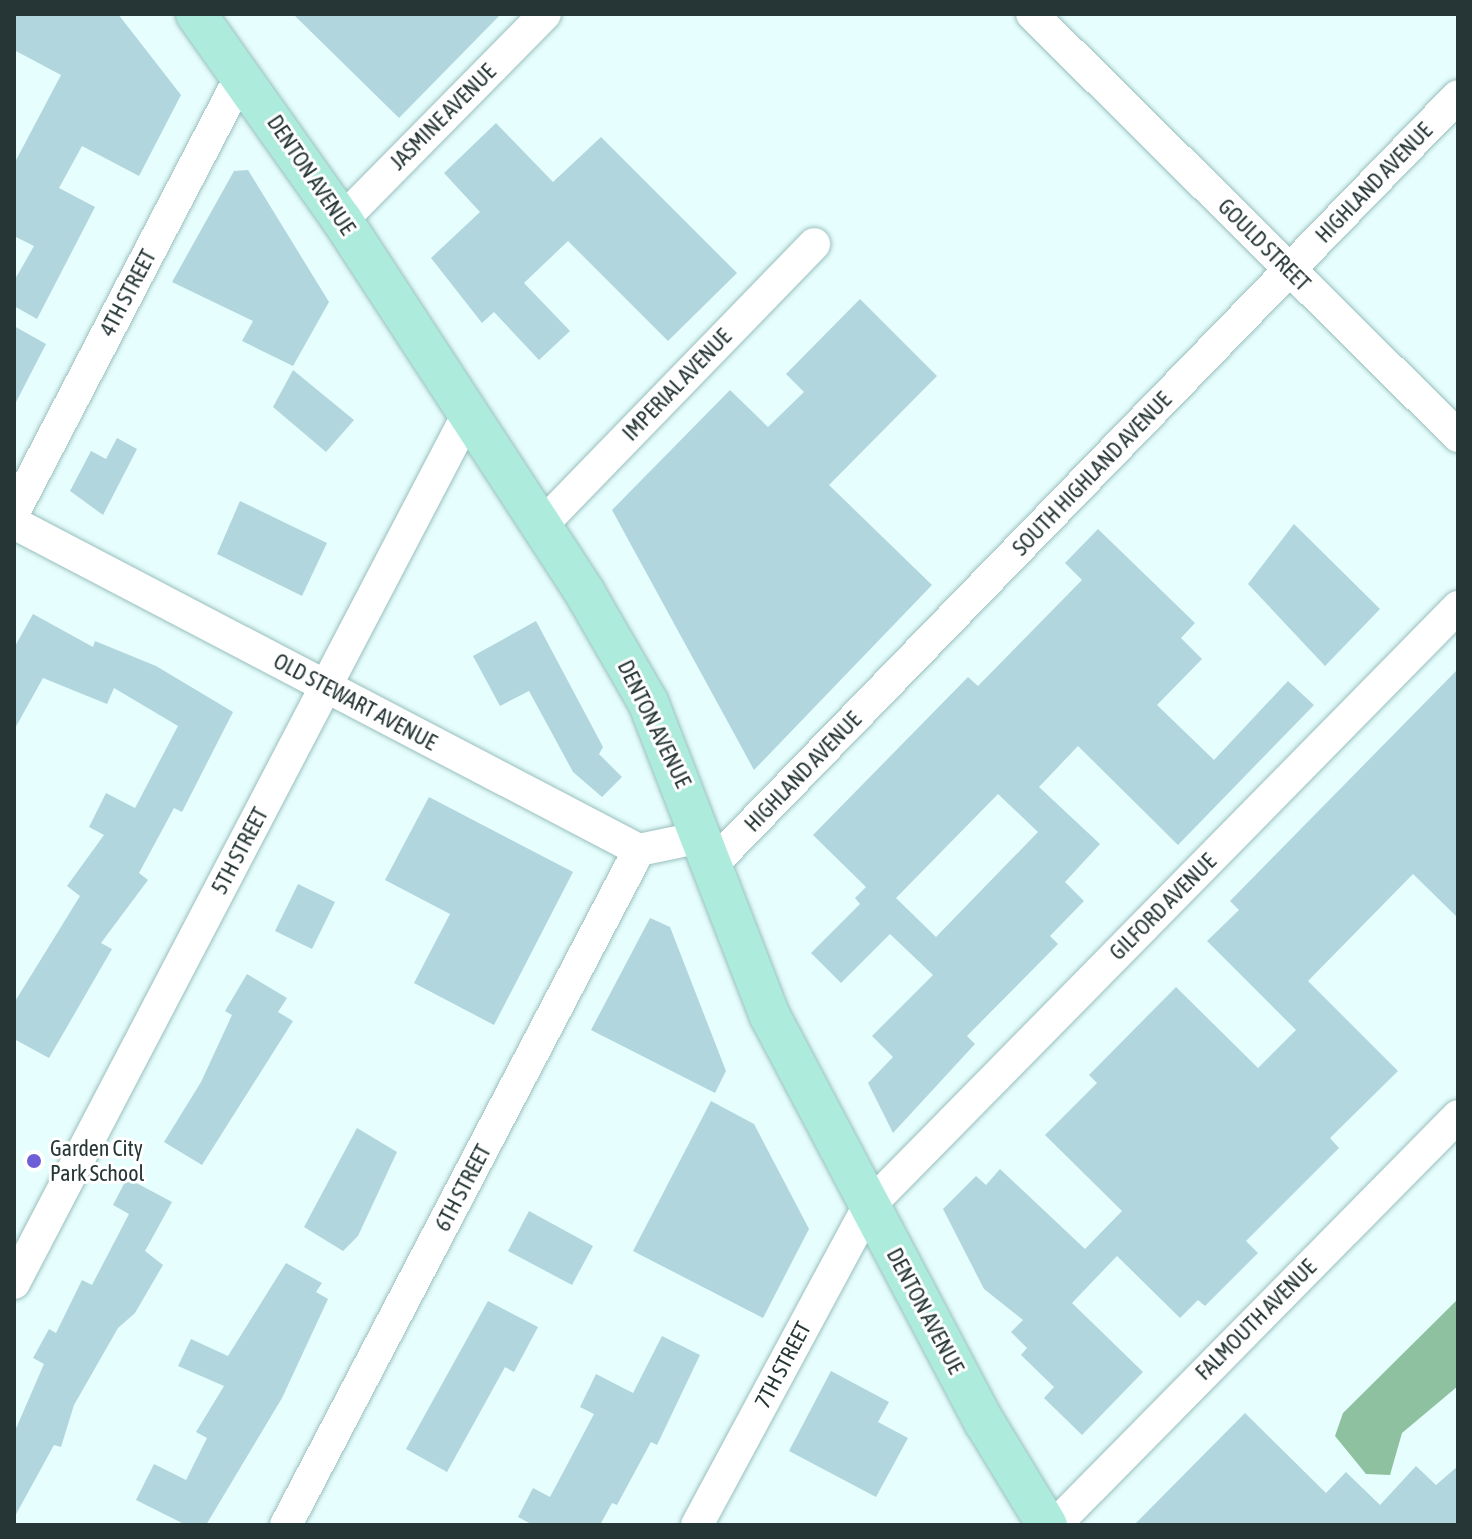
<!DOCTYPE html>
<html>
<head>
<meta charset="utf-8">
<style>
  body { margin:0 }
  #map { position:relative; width:1472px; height:1539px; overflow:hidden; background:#e6fefd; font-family:"Asap Condensed",sans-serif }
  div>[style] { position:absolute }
  .forest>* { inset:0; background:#8dc1a0 }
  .building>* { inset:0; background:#b1d6de }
  .roads { filter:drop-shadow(0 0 2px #99bfbd) drop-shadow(0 0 2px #99bfbd) }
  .minor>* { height:32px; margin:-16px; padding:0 16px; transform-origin:16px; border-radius:16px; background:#fff }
  .major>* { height:40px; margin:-20px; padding:0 20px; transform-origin:20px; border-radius:20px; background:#adecdc }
  .dots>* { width:22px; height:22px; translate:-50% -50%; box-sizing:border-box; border:4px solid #fff; border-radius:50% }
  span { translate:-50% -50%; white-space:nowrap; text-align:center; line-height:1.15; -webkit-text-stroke:6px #fff; paint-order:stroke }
  .street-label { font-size:22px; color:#263535 }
  .poi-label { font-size:22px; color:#263535 }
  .left { translate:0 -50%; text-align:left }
  .frame { position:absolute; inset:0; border:16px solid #263535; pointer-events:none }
</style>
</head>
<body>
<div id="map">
  <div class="forest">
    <i style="clip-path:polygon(1458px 1299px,1458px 1386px,1402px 1433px,1390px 1475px,1366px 1474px,1335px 1436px,1343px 1413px)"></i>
  </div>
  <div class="building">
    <i style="clip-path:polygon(14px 14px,118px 14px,181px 95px,139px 176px,82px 146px,59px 188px,95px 207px,37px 319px,14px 306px,14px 281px,34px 246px,14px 236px,14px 164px,61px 75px,14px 50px)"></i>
    <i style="clip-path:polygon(293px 14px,501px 14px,399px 118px)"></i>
    <i style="clip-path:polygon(496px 123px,553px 182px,601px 137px,737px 273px,668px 341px,568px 241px,524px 283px,570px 331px,539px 360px,494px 312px,482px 323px,431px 258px,480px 212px,444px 173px)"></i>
    <i style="clip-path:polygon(248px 170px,329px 302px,293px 366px,242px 341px,253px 321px,172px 282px,234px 171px)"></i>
    <i style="clip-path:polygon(860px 299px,937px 376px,829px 485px,932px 585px,754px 770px,612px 510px,730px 390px,768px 427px,804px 392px,786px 374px)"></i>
    <i style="clip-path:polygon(14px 326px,46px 344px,14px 406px)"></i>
    <i style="clip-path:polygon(293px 370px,354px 420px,326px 452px,273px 407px)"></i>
    <i style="clip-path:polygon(117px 438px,137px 449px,103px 515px,70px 491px,91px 451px,106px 459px)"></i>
    <i style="clip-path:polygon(240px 501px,327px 543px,302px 596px,217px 554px)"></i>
    <i style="clip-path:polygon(1294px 524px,1380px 609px,1325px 666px,1248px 584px)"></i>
    <i style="clip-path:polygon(evenodd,1098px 529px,1195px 623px,1181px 638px,1202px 659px,1157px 705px,1214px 760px,1288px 681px,1314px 705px,1178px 845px,1078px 746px,1039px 787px,1100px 844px,1065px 882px,1084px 901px,1050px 936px,1058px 944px,967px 1036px,975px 1044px,893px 1133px,868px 1083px,893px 1057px,872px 1036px,933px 975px,890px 934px,841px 983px,811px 953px,860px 904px,855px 898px,866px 887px,813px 835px,968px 677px,978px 686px,1082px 580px,1065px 563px,1098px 529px,998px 794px,1038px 832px,936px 937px,896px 898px,998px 794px)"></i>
    <i style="clip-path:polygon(33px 614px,93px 647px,95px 641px,156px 666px,233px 712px,182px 812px,174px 808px,139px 873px,148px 880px,101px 943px,112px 949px,49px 1058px,14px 1039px,14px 1003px,80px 896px,67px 886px,104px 835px,89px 827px,106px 793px,135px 808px,178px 726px,114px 688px,107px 704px,43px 678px,14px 730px,14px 648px)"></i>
    <i style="clip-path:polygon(536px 621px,603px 747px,599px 754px,622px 777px,602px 797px,573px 772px,529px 691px,500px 706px,473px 656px)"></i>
    <i style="clip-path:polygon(1458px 669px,1458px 918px,1413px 874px,1308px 981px,1398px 1071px,1330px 1138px,1339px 1148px,1246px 1241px,1258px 1253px,1205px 1306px,1198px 1300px,1180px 1318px,1117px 1256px,1072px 1303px,1143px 1372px,1082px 1435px,1044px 1398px,1054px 1387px,1021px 1355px,1027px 1348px,1011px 1332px,1023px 1320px,984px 1289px,943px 1209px,976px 1176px,986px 1185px,1000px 1169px,1085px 1249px,1122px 1211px,1045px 1135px,1097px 1083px,1089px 1075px,1176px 987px,1258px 1068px,1296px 1030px,1207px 941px,1239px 910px,1230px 901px)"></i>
    <i style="clip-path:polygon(429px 797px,573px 872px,494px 1025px,414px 983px,450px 914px,385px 880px)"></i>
    <i style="clip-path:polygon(298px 884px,335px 902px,312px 949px,275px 931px)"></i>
    <i style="clip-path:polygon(650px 918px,670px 927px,726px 1071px,715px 1093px,591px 1030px)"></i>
    <i style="clip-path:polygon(247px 974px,287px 998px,278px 1012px,293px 1021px,202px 1165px,164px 1142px,201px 1082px,232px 1015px,225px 1011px)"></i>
    <i style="clip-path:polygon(711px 1101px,754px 1124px,809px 1229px,763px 1318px,633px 1251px)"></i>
    <i style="clip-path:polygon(357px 1128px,397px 1152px,358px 1236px,343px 1251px,304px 1227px)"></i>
    <i style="clip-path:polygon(127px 1178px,172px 1202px,145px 1251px,163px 1265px,135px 1313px,118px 1328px,74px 1405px,61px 1447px,54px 1445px,14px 1518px,14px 1433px,44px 1364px,33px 1358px,49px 1329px,56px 1333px,82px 1280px,92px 1285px,129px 1214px,113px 1205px)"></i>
    <i style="clip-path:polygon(529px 1211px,593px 1246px,572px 1285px,508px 1251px)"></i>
    <i style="clip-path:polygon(286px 1263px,322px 1283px,316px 1292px,328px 1299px,282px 1398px,206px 1525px,186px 1525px,136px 1500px,154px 1464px,186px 1480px,207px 1438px,196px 1432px,224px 1386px,178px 1366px,191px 1339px,228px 1356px)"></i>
    <i style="clip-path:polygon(488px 1301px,538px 1327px,514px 1372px,505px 1367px,447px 1472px,406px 1449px)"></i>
    <i style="clip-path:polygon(662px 1336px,700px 1355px,657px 1445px,651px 1442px,617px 1505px,612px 1503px,600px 1525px,533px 1525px,518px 1517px,533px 1488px,550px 1497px,594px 1414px,580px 1407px,596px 1374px,633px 1393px)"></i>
    <i style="clip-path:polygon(831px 1371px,889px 1402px,878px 1422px,908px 1438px,876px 1497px,789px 1451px)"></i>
    <i style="clip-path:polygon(1245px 1413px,1326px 1493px,1346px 1472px,1380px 1505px,1416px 1466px,1436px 1485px,1458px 1466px,1458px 1525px,1134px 1525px)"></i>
  </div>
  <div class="roads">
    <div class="minor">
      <i style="left:1032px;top:14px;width:600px;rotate:44.73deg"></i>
      <i style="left:342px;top:220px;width:289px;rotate:-45.4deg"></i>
      <i style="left:14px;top:512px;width:494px;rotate:-62.5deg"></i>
      <i style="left:14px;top:523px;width:705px;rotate:27.62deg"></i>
      <i style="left:639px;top:850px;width:63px;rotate:-11.8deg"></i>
      <i style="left:540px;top:527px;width:394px;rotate:-45.9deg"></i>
      <i style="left:712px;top:865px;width:1071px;rotate:-45.87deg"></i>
      <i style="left:14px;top:1283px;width:976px;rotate:-62.41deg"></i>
      <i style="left:286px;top:1525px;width:762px;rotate:-62.39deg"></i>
      <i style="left:697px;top:1525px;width:362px;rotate:-61.7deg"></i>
      <i style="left:869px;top:1206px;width:840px;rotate:-45.48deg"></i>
      <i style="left:1055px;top:1525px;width:574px;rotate:-45.42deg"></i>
    </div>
    <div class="major">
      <i style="left:196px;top:14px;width:252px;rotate:54.7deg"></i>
      <i style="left:342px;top:220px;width:445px;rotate:56.9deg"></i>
      <i style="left:585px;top:593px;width:126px;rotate:60deg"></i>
      <i style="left:648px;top:702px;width:337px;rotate:68.8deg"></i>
      <i style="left:770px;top:1016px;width:460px;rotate:62.2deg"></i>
      <i style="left:985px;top:1423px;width:119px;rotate:58.7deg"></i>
    </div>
  </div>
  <div class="dots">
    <i style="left:34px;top:1161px;background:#6d5ed8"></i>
  </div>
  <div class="street-label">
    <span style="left:443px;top:117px;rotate:-45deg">JASMINE AVENUE</span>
    <span style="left:311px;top:175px;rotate:56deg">DENTON AVENUE</span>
    <span style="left:1374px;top:183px;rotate:-46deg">HIGHLAND AVENUE</span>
    <span style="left:1264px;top:245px;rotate:45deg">GOULD STREET</span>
    <span style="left:128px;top:293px;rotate:-62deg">4TH STREET</span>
    <span style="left:677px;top:385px;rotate:-46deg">IMPERIAL AVENUE</span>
    <span style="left:1092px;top:474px;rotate:-46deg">SOUTH HIGHLAND AVENUE</span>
    <span style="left:355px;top:702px;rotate:28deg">OLD STEWART AVENUE</span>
    <span style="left:654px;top:724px;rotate:64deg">DENTON AVENUE</span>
    <span style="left:803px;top:772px;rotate:-46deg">HIGHLAND AVENUE</span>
    <span style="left:240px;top:851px;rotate:-62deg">5TH STREET</span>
    <span style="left:1163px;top:907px;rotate:-45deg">GILFORD AVENUE</span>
    <span style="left:463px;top:1188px;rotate:-62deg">6TH STREET</span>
    <span style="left:925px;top:1311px;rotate:62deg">DENTON AVENUE</span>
    <span style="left:1256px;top:1320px;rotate:-45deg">FALMOUTH AVENUE</span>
    <span style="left:783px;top:1365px;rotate:-62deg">7TH STREET</span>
  </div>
  <div class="poi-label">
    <span class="left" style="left:50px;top:1161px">Garden City<br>Park School</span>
  </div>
  <div class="frame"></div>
</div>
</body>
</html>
